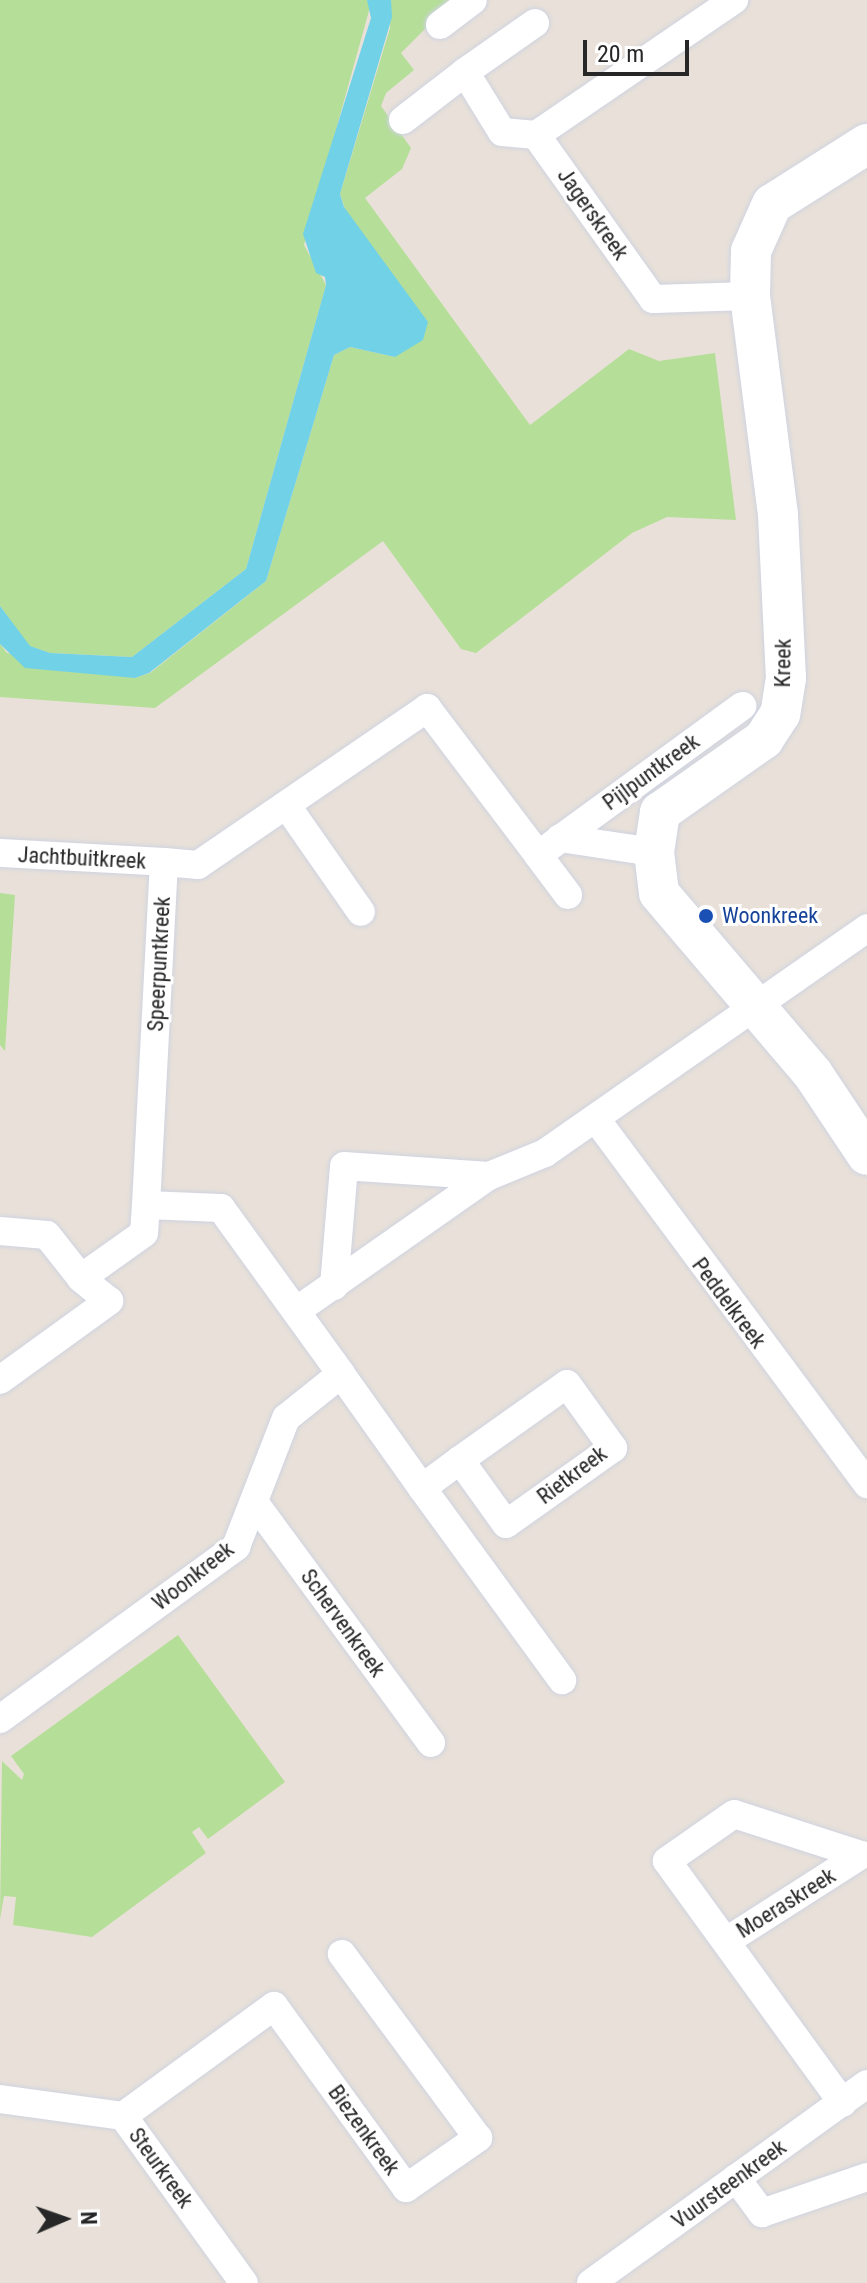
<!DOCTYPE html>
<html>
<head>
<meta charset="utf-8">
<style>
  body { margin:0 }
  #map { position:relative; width:867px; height:2283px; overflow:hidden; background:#e9e1d9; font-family:"Roboto Condensed",sans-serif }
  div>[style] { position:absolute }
  .green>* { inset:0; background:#b5de98 }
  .water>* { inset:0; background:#70d1e7 }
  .roads { filter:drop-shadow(0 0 2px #cfd3e0) drop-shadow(0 0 2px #cfd3e0) }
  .street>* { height:28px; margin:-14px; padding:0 14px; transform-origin:14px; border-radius:14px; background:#fff }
  .secondary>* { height:40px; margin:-20px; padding:0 20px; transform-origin:20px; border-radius:20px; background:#fff }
  .dots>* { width:22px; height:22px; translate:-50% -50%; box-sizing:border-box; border:4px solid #fff; border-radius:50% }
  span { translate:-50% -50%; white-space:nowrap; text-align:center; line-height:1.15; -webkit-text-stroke:6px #fff; paint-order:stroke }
  .street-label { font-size:22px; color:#272727 }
  .transit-label { font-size:22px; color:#164399 }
  .left { translate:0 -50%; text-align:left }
  .north { position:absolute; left:24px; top:2179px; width:80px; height:80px; -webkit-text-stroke:6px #fff; paint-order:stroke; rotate:88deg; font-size:22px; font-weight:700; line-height:32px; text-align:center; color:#272727 }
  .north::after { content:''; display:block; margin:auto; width:28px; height:36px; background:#272727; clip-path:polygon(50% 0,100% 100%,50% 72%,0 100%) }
  .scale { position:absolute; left:583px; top:40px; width:106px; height:36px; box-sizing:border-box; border:4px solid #272727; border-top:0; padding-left:10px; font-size:24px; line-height:28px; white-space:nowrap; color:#272727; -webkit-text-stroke:6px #fff; paint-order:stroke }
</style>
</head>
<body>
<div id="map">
  <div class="green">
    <i style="clip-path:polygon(0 0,367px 0,370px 7px,304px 245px,326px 285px,246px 569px,132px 657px,50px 653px,29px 646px,0 606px)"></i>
    <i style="clip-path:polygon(391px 0,454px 0,401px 53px,414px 70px,386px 93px,381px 106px,411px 148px,402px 169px,365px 198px,530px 425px,629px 349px,659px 361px,715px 353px,736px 520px,667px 517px,632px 533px,476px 653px,461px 649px,383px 541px,155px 708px,0 697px,0 644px,7px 653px,135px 678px,150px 673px,266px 581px,334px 355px,350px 347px,395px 357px,340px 194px,390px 28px)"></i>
    <i style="clip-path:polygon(0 893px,15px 895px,5px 1051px,0 1045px)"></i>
    <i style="clip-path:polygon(178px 1635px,285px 1782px,208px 1839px,199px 1827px,192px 1832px,206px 1853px,92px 1937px,13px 1925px,16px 1897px,4px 1896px,0 1919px,2px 1761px,22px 1780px,24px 1774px,11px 1756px)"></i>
  </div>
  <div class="water">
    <i style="clip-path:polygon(367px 0,391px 0,392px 17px,340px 194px,344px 207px,428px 322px,423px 340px,395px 357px,350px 347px,334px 355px,266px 581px,149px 673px,135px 678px,25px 668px,0 644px,0 606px,30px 646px,50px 653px,132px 657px,246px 569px,326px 285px,325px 277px,316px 273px,303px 234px,371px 18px)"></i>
  </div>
  <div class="roads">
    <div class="street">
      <i style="left:535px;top:23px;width:85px;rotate:145deg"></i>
      <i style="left:465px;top:72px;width:70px;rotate:58.3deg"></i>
      <i style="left:502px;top:132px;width:34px;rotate:5deg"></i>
      <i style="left:536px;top:135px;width:201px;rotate:54.5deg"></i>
      <i style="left:653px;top:299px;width:97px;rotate:-1.8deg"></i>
      <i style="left:440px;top:25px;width:41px;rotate:-37.1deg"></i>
      <i style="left:403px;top:120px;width:78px;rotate:-37.7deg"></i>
      <i style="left:536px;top:135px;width:240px;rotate:-34.3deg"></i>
      <i style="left:287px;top:806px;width:129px;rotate:55.1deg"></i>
      <i style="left:560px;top:838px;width:95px;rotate:8.5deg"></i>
      <i style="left:0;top:853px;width:164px;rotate:3.1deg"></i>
      <i style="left:568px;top:895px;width:50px;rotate:-126.9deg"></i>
      <i style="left:538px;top:855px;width:253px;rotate:-36.1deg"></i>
      <i style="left:596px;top:1119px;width:455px;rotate:53.4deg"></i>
      <i style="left:146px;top:1205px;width:343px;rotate:-87deg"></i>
      <i style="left:164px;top:862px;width:34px;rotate:5deg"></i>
      <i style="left:198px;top:865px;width:278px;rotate:-34.4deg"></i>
      <i style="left:427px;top:708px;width:184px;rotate:52.9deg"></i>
      <i style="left:0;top:1231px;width:47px;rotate:4.9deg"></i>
      <i style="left:47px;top:1235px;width:55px;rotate:51.7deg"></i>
      <i style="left:81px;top:1278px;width:77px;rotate:-35.5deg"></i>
      <i style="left:144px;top:1233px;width:28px;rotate:-86deg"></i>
      <i style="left:146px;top:1205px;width:75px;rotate:2.3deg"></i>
      <i style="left:221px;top:1208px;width:205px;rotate:54.1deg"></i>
      <i style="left:341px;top:1374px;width:70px;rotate:141.3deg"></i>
      <i style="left:286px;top:1418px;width:138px;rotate:111.2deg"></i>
      <i style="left:236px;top:1547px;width:292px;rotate:143.9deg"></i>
      <i style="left:334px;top:1286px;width:120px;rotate:-85.2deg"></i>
      <i style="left:344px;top:1166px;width:145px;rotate:3.9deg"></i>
      <i style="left:296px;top:1311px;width:236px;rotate:-35deg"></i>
      <i style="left:489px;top:1176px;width:61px;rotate:-22.3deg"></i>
      <i style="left:545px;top:1153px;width:393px;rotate:-34.9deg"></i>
      <i style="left:341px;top:1374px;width:140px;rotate:54.6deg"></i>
      <i style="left:422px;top:1488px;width:47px;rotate:-36.4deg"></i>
      <i style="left:460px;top:1460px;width:131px;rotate:-35.4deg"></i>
      <i style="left:567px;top:1384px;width:79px;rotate:54.3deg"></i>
      <i style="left:613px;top:1448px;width:131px;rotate:144.6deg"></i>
      <i style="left:506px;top:1524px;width:79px;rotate:-125.7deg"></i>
      <i style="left:0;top:1380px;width:135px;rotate:-35.9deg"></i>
      <i style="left:109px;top:1301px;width:36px;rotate:-141deg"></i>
      <i style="left:422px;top:1488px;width:238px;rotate:53.9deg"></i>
      <i style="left:254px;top:1502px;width:299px;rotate:53.7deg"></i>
      <i style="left:728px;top:1940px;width:158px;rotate:-32.6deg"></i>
      <i style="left:861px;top:1855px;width:133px;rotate:-162.1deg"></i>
      <i style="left:734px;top:1814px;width:82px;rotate:145deg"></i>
      <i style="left:667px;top:1861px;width:299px;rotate:54deg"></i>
      <i style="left:0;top:2099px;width:124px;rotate:7.9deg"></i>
      <i style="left:123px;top:2116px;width:206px;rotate:54.1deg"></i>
      <i style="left:123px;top:2116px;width:187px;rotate:-36.1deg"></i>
      <i style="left:274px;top:2006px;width:225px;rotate:54deg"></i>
      <i style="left:406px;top:2188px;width:88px;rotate:-34.8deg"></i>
      <i style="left:478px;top:2138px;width:229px;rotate:-126.5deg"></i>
      <i style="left:736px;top:2178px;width:44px;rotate:53.4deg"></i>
      <i style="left:762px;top:2213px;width:111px;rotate:-18.9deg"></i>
      <i style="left:591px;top:2283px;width:340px;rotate:-35.8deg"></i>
    </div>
    <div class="secondary">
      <i style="left:867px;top:144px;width:112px;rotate:147.7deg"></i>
      <i style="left:772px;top:204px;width:51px;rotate:114.1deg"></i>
      <i style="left:751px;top:251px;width:45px;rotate:91.3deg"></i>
      <i style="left:750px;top:296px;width:221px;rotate:82.7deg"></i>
      <i style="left:778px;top:515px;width:163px;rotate:87.2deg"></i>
      <i style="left:786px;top:678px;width:36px;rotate:99deg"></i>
      <i style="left:780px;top:714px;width:30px;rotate:123deg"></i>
      <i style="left:764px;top:739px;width:127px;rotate:144.9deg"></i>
      <i style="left:660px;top:812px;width:40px;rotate:98.5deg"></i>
      <i style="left:654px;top:852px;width:41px;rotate:83deg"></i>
      <i style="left:659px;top:893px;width:238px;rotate:49.6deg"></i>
      <i style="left:813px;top:1074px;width:97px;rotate:56.3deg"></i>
    </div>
  </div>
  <div class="dots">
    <i style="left:706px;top:916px;background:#1a4fb4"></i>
  </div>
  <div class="street-label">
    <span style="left:593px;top:214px;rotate:55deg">Jagerskreek</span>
    <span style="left:783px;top:663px;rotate:-89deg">Kreek</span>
    <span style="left:651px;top:772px;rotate:-36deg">Pijlpuntkreek</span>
    <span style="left:82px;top:858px;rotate:3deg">Jachtbuitkreek</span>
    <span style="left:159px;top:964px;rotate:-87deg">Speerpuntkreek</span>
    <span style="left:729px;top:1303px;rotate:53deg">Peddelkreek</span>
    <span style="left:572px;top:1475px;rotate:-37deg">Rietkreek</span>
    <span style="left:193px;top:1576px;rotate:-38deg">Woonkreek</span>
    <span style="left:343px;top:1623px;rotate:54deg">Schervenkreek</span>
    <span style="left:786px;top:1903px;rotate:-32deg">Moeraskreek</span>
    <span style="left:364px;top:2130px;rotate:54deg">Biezenkreek</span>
    <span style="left:161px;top:2168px;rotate:54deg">Steurkreek</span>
    <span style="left:729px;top:2184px;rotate:-36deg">Vuursteenkreek</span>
  </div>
  <div class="transit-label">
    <span class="left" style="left:722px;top:916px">Woonkreek</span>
  </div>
  <div class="north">N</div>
  <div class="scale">20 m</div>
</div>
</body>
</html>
